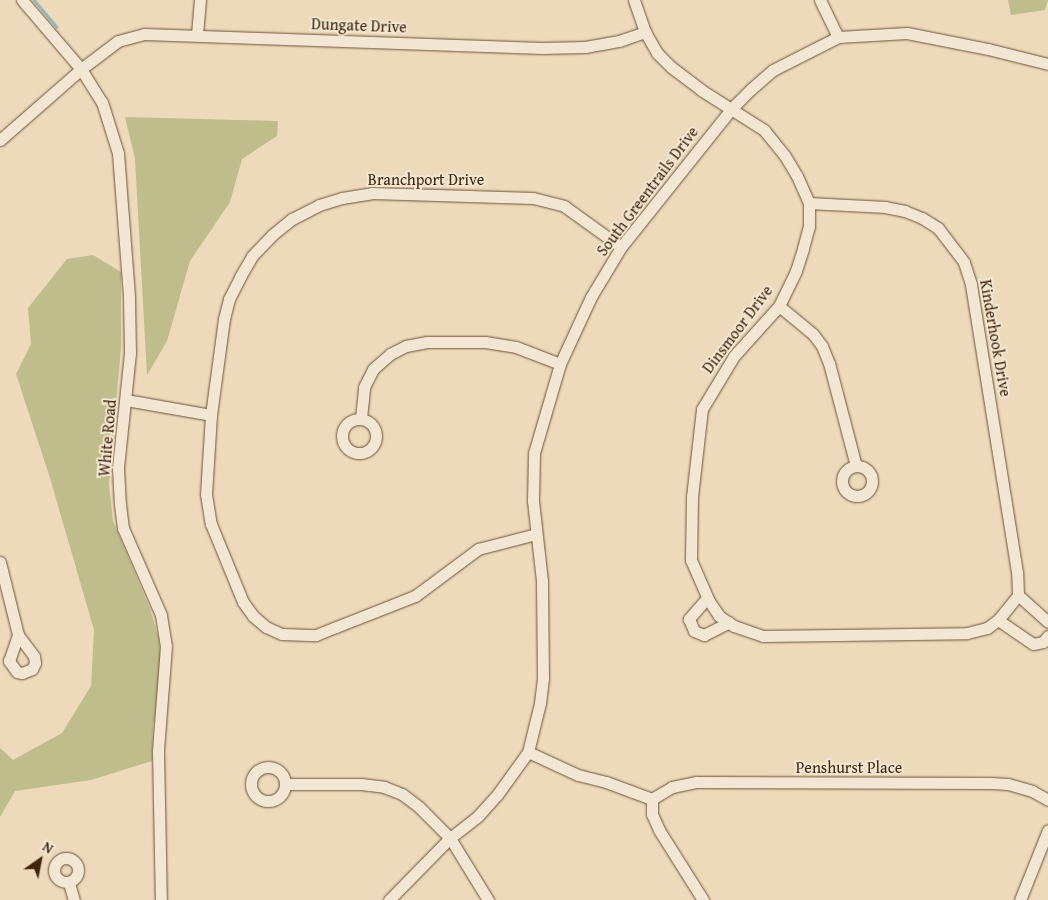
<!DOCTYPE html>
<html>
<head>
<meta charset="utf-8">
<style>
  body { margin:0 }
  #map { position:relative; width:1048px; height:900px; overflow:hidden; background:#ecdabb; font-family:"Gentium Book Plus",serif }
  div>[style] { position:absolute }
  .green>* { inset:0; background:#bfbd8b }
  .stream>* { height:3px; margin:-1.5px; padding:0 1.5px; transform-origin:1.5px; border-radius:1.5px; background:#9db8bb }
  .roads { filter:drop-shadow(0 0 1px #6c5237) drop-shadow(0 0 1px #6c5237) }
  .minor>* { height:11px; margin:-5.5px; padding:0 5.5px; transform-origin:5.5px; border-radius:5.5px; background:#f3e7d3 }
  .minor>.ring { margin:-5.5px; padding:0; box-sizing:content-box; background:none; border:11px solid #f3e7d3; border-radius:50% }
  span { translate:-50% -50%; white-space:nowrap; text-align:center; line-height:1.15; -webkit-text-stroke:4px #f3e7d3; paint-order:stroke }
  .street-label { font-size:16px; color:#41250b }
  .north { position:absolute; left:15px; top:835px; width:50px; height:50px; -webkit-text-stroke:4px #f3e7d3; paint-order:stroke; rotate:33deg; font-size:14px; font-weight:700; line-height:20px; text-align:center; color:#41250b }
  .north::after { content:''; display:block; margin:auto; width:18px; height:22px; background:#41250b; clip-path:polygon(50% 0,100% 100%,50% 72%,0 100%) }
</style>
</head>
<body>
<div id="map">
  <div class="green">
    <i style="clip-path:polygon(1008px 0,1048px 0,1045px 10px,1011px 15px)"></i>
    <i style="clip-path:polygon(125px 117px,278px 121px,277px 136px,242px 159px,230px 202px,190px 261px,167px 341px,147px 375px,135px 159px)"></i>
    <i style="clip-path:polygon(93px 255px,121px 272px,121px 348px,109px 484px,113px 521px,150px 609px,159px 639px,161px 664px,158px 699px,153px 726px,152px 761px,91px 780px,15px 791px,0 817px,0 748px,13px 760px,62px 733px,91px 686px,94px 630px,50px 478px,16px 374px,31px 344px,28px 308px,67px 259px)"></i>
  </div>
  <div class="stream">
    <i style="left:34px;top:0;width:35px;rotate:50deg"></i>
  </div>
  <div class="roads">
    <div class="minor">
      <i style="left:22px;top:0;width:91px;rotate:49.5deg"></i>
      <i style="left:81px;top:69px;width:39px;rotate:58deg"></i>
      <i style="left:102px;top:102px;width:53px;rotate:72.6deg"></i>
      <i style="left:118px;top:153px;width:144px;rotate:85.6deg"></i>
      <i style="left:129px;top:297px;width:56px;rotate:89deg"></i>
      <i style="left:130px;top:353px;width:116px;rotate:96deg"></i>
      <i style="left:118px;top:468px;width:36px;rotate:87deg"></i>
      <i style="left:120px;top:504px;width:24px;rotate:83deg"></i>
      <i style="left:123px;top:528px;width:95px;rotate:66.4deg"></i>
      <i style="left:161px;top:615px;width:31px;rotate:81deg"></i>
      <i style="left:166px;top:646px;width:104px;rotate:94.4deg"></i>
      <i style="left:158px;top:750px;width:150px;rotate:88.9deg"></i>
      <i style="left:634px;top:0;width:34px;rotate:71deg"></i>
      <i style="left:645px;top:32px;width:24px;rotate:60deg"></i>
      <i style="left:657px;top:53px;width:20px;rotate:45deg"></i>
      <i style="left:671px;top:67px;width:38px;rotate:37deg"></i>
      <i style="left:701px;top:90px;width:75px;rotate:32.4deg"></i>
      <i style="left:764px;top:130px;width:33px;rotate:51deg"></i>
      <i style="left:785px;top:156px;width:23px;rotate:59deg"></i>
      <i style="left:797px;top:176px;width:30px;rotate:66deg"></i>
      <i style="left:809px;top:203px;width:23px;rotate:90deg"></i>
      <i style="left:809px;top:226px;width:24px;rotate:105deg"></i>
      <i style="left:803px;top:249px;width:23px;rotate:108deg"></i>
      <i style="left:796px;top:271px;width:39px;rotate:116deg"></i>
      <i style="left:779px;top:306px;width:67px;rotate:132deg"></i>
      <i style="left:734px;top:356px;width:62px;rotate:121.1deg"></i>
      <i style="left:702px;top:409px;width:89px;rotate:96.5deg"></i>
      <i style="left:692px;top:497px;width:63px;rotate:90.9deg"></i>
      <i style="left:691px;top:560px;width:45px;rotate:66.3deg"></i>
      <i style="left:709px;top:601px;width:18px;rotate:56deg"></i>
      <i style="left:719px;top:616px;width:18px;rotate:34deg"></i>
      <i style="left:734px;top:626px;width:31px;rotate:19deg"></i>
      <i style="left:763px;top:636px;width:204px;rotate:-0.8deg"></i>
      <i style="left:967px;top:633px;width:21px;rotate:-14deg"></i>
      <i style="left:987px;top:628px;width:14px;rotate:-36deg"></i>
      <i style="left:998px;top:620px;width:32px;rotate:-51deg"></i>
      <i style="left:1018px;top:595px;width:23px;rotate:-92deg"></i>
      <i style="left:1017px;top:572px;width:292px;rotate:-99.1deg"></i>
      <i style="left:971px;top:284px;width:23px;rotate:-108deg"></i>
      <i style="left:964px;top:262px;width:43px;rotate:-127.4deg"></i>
      <i style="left:938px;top:228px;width:19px;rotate:-148deg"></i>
      <i style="left:922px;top:218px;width:18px;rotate:-158deg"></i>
      <i style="left:905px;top:211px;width:20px;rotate:-169deg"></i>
      <i style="left:885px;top:207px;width:76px;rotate:-177deg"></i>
      <i style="left:820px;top:0;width:41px;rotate:64.1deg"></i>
      <i style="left:197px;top:34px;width:34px;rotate:-85deg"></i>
      <i style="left:0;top:140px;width:108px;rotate:-41.2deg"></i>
      <i style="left:81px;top:69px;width:46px;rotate:-37.1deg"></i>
      <i style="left:118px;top:41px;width:27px;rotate:-15deg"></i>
      <i style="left:144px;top:34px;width:398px;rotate:2deg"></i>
      <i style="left:542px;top:48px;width:43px;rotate:-1.3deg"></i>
      <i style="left:585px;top:47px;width:35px;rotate:-10deg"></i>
      <i style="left:619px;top:41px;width:28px;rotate:-19deg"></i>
      <i style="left:779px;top:306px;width:44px;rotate:39.5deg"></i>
      <i style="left:813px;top:334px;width:15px;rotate:53deg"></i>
      <i style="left:822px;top:346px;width:18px;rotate:68deg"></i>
      <i style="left:829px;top:363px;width:106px;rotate:75.3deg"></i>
      <i style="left:126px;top:400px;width:86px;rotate:10deg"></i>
      <i style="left:211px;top:415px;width:79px;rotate:93.6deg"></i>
      <i style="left:206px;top:494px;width:30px;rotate:81deg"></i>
      <i style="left:211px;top:524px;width:84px;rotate:67.7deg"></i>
      <i style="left:243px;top:602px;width:17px;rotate:54deg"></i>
      <i style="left:253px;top:616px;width:17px;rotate:40deg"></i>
      <i style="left:266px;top:627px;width:17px;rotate:24deg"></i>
      <i style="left:282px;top:634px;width:34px;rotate:2deg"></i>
      <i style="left:316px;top:635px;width:22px;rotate:-22deg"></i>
      <i style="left:336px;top:627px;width:85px;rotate:-21.4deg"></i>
      <i style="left:415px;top:596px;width:79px;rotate:-36.7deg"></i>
      <i style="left:478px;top:549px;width:60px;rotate:-14.5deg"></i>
      <i style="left:211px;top:415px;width:97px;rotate:-82.3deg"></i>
      <i style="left:224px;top:319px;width:21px;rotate:-76deg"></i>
      <i style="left:229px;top:299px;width:25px;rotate:-63deg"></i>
      <i style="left:240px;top:277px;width:24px;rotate:-60deg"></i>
      <i style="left:252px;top:256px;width:29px;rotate:-46deg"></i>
      <i style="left:272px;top:235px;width:26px;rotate:-39deg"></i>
      <i style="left:292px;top:219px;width:30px;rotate:-27deg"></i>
      <i style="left:319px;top:205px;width:24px;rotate:-17deg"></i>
      <i style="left:342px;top:198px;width:30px;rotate:-9deg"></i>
      <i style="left:372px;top:193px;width:161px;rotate:1.8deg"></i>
      <i style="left:533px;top:198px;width:32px;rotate:14deg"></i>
      <i style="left:564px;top:206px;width:70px;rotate:35.7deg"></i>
      <i style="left:361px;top:418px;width:31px;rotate:-84deg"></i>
      <i style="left:364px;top:387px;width:20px;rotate:-63deg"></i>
      <i style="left:373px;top:369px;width:23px;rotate:-41deg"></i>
      <i style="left:390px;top:354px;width:18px;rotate:-27deg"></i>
      <i style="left:406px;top:346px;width:21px;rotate:-11deg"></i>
      <i style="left:427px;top:342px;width:58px"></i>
      <i style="left:485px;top:342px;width:31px;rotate:9deg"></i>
      <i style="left:516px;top:347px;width:47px;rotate:21.1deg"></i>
      <i class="ring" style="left:342px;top:419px;width:23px;height:23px"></i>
      <i class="ring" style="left:842px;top:466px;width:19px;height:19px"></i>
      <i style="left:0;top:562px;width:75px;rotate:76.1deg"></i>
      <i style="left:18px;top:635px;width:26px;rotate:53deg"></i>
      <i style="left:34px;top:656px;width:7px;rotate:82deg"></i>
      <i style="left:35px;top:663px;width:7px;rotate:117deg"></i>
      <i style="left:32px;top:669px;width:11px;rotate:158deg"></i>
      <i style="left:22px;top:673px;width:5px;rotate:-169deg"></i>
      <i style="left:17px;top:672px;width:14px;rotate:-126deg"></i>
      <i style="left:9px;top:661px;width:28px;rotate:-71deg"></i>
      <i style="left:1018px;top:595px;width:40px;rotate:42deg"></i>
      <i style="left:707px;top:598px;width:28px;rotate:131deg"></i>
      <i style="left:689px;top:619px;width:13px;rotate:67deg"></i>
      <i style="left:694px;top:631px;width:11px;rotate:22deg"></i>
      <i style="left:704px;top:635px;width:28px;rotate:-27deg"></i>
      <i style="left:998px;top:620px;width:42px;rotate:34.4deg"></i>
      <i style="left:1033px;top:644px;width:10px;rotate:-11deg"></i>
      <i style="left:1043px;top:642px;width:8px;rotate:-50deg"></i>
      <i style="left:528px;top:752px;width:55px;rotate:24.7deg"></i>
      <i style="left:578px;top:775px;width:29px;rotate:14deg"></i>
      <i style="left:606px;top:782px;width:49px;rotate:20.3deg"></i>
      <i style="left:652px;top:799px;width:15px;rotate:90deg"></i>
      <i style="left:652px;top:814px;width:17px;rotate:66deg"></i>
      <i style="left:659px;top:830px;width:83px;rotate:57.8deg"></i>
      <i class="ring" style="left:251px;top:767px;width:23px;height:23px"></i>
      <i style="left:285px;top:784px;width:76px"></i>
      <i style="left:361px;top:784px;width:23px;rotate:7deg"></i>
      <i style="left:384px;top:787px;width:19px;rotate:21deg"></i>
      <i style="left:402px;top:794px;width:21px;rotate:37deg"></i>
      <i style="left:419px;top:807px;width:44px;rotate:45deg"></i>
      <i style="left:450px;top:838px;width:73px;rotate:58.5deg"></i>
      <i style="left:652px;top:799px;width:23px;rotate:-31deg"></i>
      <i style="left:672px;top:787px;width:25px;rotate:-12deg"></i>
      <i style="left:696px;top:782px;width:295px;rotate:0.2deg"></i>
      <i style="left:991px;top:783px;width:17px;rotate:3deg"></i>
      <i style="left:1008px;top:784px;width:25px;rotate:16deg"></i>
      <i style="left:1032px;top:791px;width:18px;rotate:29deg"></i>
      <i class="ring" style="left:54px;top:858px;width:13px;height:13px"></i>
      <i style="left:69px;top:883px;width:18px;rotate:74deg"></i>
      <i style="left:389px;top:900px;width:87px;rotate:-45.5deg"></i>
      <i style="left:450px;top:838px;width:36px;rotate:-38deg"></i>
      <i style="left:478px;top:816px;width:28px;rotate:-48deg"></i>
      <i style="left:497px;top:795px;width:53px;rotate:-54.2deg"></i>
      <i style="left:528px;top:752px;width:50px;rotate:-76.2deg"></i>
      <i style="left:540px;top:703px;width:25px;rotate:-83deg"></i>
      <i style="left:543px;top:678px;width:97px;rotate:-90.6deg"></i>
      <i style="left:542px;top:581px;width:81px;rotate:-96.4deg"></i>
      <i style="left:533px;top:501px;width:48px;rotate:-88.8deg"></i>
      <i style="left:534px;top:453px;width:93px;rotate:-73.7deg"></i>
      <i style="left:560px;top:364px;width:74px;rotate:-65.2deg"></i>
      <i style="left:591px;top:297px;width:58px;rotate:-59deg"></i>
      <i style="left:621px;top:247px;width:176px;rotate:-51.4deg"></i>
      <i style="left:731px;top:109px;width:28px;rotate:-45deg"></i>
      <i style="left:751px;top:89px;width:29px;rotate:-41deg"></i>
      <i style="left:773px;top:70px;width:73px;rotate:-26.9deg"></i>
      <i style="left:838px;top:37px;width:69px;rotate:-3.3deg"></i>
      <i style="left:907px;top:33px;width:83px;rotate:11.2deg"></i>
      <i style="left:988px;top:49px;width:62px;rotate:14deg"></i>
      <i style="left:1020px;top:900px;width:75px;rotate:-68.2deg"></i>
    </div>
  </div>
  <div class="street-label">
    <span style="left:359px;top:25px;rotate:2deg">Dungate Drive</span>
    <span style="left:426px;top:179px">Branchport Drive</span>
    <span style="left:647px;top:191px;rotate:-53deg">South Greentrails Drive</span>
    <span style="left:737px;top:329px;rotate:-53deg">Dinsmoor Drive</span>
    <span style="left:996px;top:338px;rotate:80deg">Kinderhook Drive</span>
    <span style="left:107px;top:438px;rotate:-85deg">White Road</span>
    <span style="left:849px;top:767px">Penshurst Place</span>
  </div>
  <div class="north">N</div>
</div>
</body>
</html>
